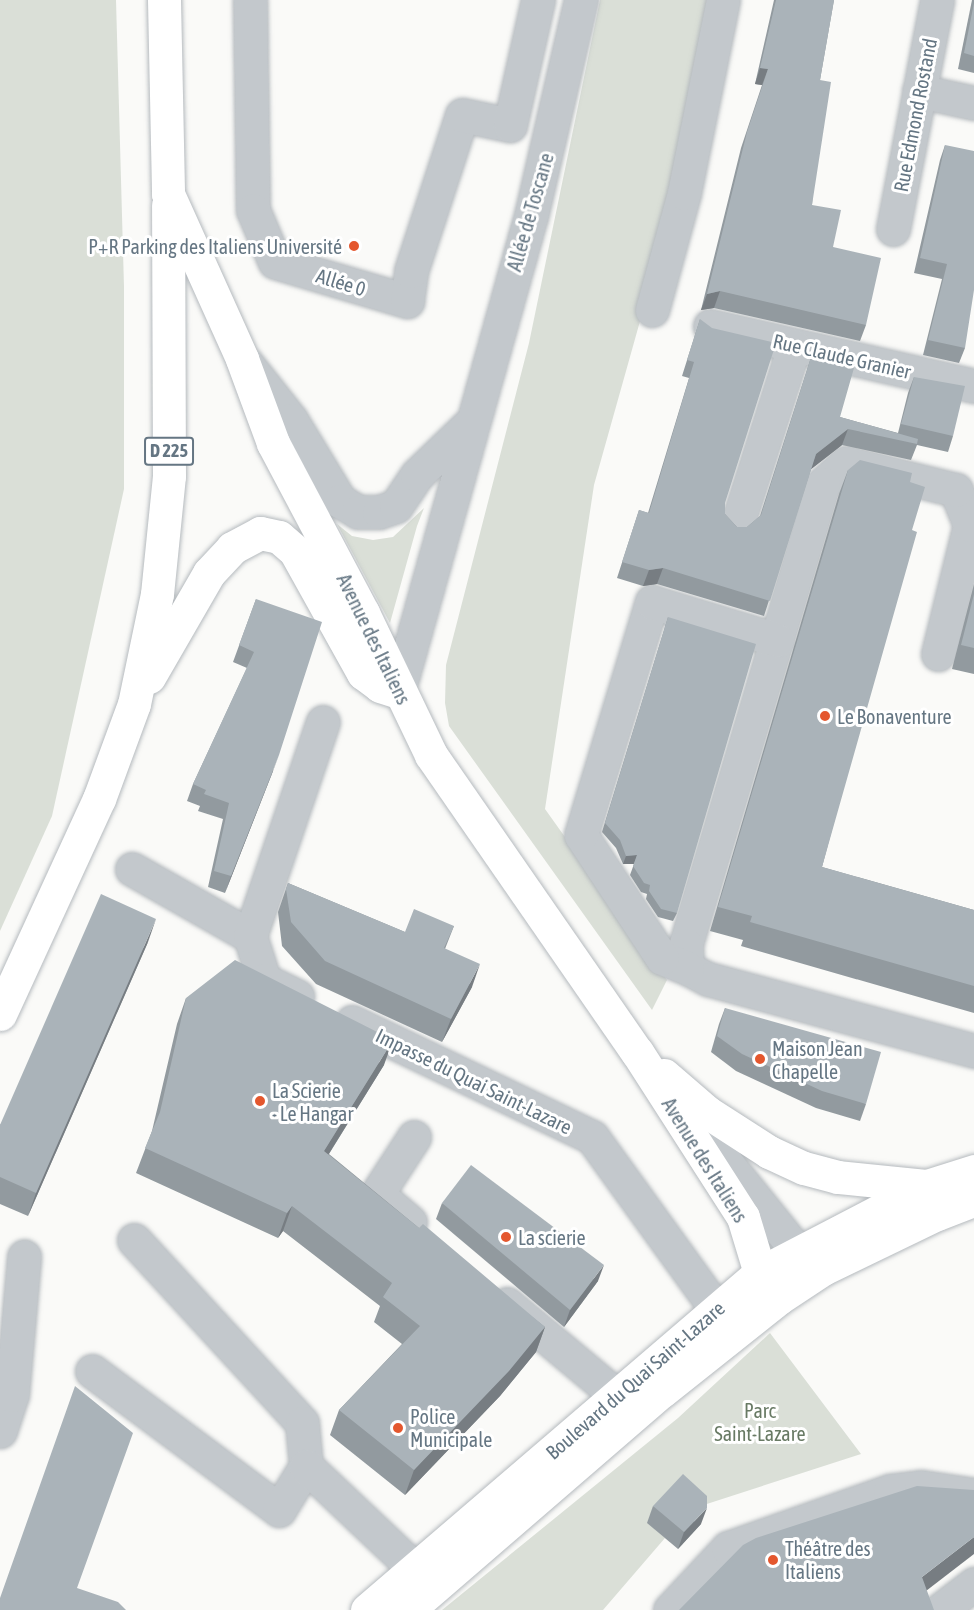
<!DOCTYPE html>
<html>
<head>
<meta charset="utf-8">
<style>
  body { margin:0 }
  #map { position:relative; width:974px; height:1610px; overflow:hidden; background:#fafaf8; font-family:"Asap Condensed",sans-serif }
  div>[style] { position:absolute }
  .green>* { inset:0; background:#dadfd7 }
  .roads { filter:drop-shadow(0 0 2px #b5babe) drop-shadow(0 0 2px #b5babe) }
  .minor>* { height:33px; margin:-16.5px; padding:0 16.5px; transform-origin:16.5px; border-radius:16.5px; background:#c3c8cc }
  .major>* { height:33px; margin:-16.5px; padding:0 16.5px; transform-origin:16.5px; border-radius:16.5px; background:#fff }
  .highway>* { height:33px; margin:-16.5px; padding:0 16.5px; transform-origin:16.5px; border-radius:16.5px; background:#fff }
  .wall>* { inset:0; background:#929a9f }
  .shaded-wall>* { inset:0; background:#777d82 }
  .building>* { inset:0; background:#aab3b9 }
  .dots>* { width:16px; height:16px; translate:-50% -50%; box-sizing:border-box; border:3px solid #fff; border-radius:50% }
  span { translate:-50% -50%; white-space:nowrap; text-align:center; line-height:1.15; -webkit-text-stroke:6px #fff; paint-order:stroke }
  .shield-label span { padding:2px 4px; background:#fff; border:2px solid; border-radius:4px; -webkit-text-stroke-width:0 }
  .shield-label { font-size:18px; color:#657683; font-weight:700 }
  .street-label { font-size:20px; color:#657683 }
  .poi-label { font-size:20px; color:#657683 }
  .right { translate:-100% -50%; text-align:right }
  .left { translate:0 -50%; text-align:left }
  .park-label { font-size:20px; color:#687a64 }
</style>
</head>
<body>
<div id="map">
  <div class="green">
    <i style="clip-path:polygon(0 0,116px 0,124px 287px,124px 489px,52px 816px,0 931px)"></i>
    <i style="clip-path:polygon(600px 0,711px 0,676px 193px,594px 485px,545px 809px,667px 980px,652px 1010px,449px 726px,445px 703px,446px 665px,529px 343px)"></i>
    <i style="clip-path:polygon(424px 508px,417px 526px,390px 623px,337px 524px,352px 536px,373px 540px,393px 537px)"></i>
    <i style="clip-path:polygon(770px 1333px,861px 1454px,648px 1523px,665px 1538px,603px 1610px,442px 1610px,678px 1418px)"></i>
  </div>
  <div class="roads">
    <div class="minor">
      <i style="left:250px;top:0;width:210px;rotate:89.2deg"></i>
      <i style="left:253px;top:210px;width:56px;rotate:67.1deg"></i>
      <i style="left:275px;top:262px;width:138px;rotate:16.5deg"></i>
      <i style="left:407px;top:301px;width:30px;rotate:-82deg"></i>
      <i style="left:411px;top:271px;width:164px;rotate:-71.9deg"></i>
      <i style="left:462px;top:115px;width:49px;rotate:11.8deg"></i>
      <i style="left:510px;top:125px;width:128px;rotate:-77.4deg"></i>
      <i style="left:919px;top:91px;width:56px;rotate:12.3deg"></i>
      <i style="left:893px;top:229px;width:233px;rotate:-79.1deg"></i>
      <i style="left:652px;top:310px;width:121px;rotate:-74.7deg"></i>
      <i style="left:684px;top:193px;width:197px;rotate:-78.6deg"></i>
      <i style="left:710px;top:326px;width:271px;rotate:12.8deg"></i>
      <i style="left:246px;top:363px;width:73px;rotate:51.7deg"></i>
      <i style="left:291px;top:420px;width:95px;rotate:58.8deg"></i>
      <i style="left:340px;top:501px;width:21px;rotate:31deg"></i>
      <i style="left:358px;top:512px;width:21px"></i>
      <i style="left:379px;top:512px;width:18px;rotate:-19deg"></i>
      <i style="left:396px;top:506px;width:37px;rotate:-56deg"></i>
      <i style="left:417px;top:475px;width:74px;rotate:-43.9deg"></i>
      <i style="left:737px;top:525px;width:188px;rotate:-72.3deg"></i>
      <i style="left:938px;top:654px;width:133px;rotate:-76.1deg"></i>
      <i style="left:970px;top:525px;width:38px;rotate:-112deg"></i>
      <i style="left:956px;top:490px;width:113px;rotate:-166.2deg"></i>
      <i style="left:846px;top:463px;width:31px;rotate:138deg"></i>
      <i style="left:823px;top:484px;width:481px;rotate:106.6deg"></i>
      <i style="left:686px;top:945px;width:23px;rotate:88deg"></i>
      <i style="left:687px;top:968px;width:24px;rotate:28deg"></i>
      <i style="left:708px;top:979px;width:276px;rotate:15.1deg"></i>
      <i style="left:398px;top:692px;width:494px;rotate:-74.4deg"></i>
      <i style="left:531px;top:216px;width:222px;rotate:-77deg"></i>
      <i style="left:132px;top:869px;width:136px;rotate:29.6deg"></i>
      <i style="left:250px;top:936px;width:46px;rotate:72.3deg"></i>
      <i style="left:264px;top:980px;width:37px;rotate:26deg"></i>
      <i style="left:250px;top:936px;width:226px;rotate:-71.2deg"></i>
      <i style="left:687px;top:968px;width:27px;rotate:-158deg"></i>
      <i style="left:662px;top:958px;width:147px;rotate:-123.4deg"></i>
      <i style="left:581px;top:835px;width:244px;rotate:-73.1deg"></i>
      <i style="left:652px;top:602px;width:131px;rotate:16.9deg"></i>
      <i style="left:352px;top:1022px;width:266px;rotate:25.6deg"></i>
      <i style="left:592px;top:1137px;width:212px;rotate:54.2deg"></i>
      <i style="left:704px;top:1135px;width:150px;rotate:51.2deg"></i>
      <i style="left:798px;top:1252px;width:30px;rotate:34deg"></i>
      <i style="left:410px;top:1222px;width:43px;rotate:-139.7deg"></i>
      <i style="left:377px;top:1194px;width:68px;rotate:-57deg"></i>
      <i style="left:134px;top:1240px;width:248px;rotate:47.4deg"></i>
      <i style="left:302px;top:1423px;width:43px;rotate:84.7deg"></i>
      <i style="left:507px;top:1304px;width:142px;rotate:39.9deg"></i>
      <i style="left:92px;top:1371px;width:233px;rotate:36.6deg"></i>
      <i style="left:279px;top:1510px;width:52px;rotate:-58.5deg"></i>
      <i style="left:306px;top:1466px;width:150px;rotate:43.4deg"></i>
      <i style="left:0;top:1431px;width:38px;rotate:-72deg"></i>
      <i style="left:12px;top:1395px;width:139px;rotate:-85deg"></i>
      <i style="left:670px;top:1610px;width:85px;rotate:-46.9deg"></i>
      <i style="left:728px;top:1548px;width:172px;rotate:-19.4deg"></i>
      <i style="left:890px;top:1491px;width:31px;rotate:-7deg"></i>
      <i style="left:921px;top:1487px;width:54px;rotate:8.6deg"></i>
      <i style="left:940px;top:1610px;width:43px;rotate:-37.4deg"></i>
    </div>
    <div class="major">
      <i style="left:168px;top:194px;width:181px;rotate:65.8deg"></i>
      <i style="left:242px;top:359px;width:90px;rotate:69.7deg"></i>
      <i style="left:273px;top:443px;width:192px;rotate:62.1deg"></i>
      <i style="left:363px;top:613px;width:157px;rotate:64.4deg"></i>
      <i style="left:431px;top:755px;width:361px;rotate:55.3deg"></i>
      <i style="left:637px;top:1052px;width:196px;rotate:57.3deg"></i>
      <i style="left:743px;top:1217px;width:59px;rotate:73.1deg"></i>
      <i style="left:149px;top:677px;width:120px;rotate:-60deg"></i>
      <i style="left:209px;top:573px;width:34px;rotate:-47deg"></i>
      <i style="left:232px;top:548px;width:32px;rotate:-28deg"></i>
      <i style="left:260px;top:533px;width:19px;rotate:12deg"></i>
      <i style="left:279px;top:537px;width:21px;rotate:41deg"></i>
      <i style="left:295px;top:551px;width:140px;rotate:60.9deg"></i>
      <i style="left:363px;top:673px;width:21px;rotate:37deg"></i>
      <i style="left:380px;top:686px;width:19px;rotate:18deg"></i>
      <i style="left:0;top:1014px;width:237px;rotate:-65.3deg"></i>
      <i style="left:99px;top:799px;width:101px;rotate:-69.8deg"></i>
      <i style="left:134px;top:704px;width:112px;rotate:-78.2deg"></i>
      <i style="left:157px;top:594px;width:119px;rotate:-84.2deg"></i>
      <i style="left:169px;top:476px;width:271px;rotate:-90.2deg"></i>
      <i style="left:664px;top:1075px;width:57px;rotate:40.7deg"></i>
      <i style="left:707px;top:1112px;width:74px;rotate:32.8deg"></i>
      <i style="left:769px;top:1152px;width:38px;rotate:25deg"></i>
      <i style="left:804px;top:1168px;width:35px;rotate:15deg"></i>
      <i style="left:838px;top:1177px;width:89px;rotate:5.8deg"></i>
      <i style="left:367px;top:1610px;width:518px;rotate:-40.61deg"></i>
      <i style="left:760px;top:1273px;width:188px;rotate:-27.5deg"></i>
      <i style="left:927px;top:1186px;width:49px;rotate:-17.7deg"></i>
      <i style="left:408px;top:1610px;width:335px;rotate:-40.8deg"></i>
      <i style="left:662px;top:1391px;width:149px;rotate:-38.5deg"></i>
      <i style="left:779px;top:1298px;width:53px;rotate:-33.4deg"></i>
      <i style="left:823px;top:1269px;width:127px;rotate:-25.8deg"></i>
      <i style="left:937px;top:1214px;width:40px;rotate:-21deg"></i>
    </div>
    <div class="highway">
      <i style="left:164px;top:0;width:194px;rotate:88.8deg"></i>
    </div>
  </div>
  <div class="wall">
    <i style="clip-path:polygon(774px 0,834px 0,820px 80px,812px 205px,833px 247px,866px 325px,860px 341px,714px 308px,701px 310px,741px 148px,762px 85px,755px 84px)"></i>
    <i style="clip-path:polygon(972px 0,974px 0,974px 73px,958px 69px)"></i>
    <i style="clip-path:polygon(945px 145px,965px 348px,959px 363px,923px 355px,942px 279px,914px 273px,940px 160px)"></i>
    <i style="clip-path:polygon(700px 319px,725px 503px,725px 514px,737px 527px,747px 527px,760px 516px,813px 351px,840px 417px,898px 433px,908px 393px,914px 377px,953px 436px,948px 452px,917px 445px,911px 460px,842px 445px,811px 469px,764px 616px,657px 584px,643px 586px,617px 578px,639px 510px,648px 513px,689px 378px,682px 376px)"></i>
    <i style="clip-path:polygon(848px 470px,910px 482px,912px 530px,822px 867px,974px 910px,974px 1013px,741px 946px,743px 940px,710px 931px,839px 494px)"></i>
    <i style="clip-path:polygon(974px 584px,974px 674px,952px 669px)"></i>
    <i style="clip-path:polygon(256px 599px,273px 771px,225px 893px,208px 887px,223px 819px,198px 811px,200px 806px,187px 801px,193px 784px,247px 668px,233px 662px)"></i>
    <i style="clip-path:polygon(668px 617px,677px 913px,673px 921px,658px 917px,646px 899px,647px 894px,641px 892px,630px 875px,634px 864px,623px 864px,616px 848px,602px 832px)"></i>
    <i style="clip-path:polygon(288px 883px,405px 932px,454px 926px,445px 949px,472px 987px,442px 1042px,316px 984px,282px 946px,278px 912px)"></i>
    <i style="clip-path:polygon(148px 942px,28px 1216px,0 1204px,0 1125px)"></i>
    <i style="clip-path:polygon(186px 998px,384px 1065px,329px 1154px,419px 1228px,545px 1327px,536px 1352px,500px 1396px,405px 1495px,330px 1435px,339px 1410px,402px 1344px,374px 1322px,380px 1306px,283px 1231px,278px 1238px,136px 1173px,152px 1131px,177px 1024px)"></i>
    <i style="clip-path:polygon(725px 1008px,866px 1104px,860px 1121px,816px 1108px,736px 1071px,711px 1052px,719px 1024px)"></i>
    <i style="clip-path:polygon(442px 1203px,598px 1281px,564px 1327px,436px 1219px)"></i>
    <i style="clip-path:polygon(653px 1506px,701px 1524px,678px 1549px,647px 1523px)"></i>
  </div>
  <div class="shaded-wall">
    <i style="clip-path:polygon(760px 68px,768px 69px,762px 85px,755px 84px)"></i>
    <i style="clip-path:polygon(720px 291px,714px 308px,701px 310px,707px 294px)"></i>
    <i style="clip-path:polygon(848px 429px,842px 445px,810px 470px,816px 454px)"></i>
    <i style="clip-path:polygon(663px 568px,657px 584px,643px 586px,649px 570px)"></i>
    <i style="clip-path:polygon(279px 755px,273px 771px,225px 893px,231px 876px)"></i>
    <i style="clip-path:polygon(637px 855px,634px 864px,623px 864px,626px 856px)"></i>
    <i style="clip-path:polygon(156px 919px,148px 942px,28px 1216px,36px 1193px)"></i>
    <i style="clip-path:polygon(480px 964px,472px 987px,442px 1042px,451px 1019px)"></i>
    <i style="clip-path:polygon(393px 1040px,384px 1065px,315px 1176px,324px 1151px)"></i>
    <i style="clip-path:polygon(292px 1206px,283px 1231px,278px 1238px,287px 1213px)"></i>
    <i style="clip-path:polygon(604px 1265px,598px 1281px,564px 1327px,570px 1310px)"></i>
    <i style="clip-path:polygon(545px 1327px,536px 1352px,500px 1396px,405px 1495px,414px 1470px)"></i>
    <i style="clip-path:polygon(707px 1508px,701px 1524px,678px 1549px,684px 1532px)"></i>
    <i style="clip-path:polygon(974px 1537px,974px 1554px,913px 1601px,922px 1577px)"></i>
  </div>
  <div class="building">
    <i style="clip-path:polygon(776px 0,834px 0,820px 80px,831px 82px,812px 205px,841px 210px,833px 247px,881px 258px,866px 325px,720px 291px,707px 294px,747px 132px,768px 69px,760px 68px)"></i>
    <i style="clip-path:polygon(974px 3px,974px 56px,964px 53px)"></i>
    <i style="clip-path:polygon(945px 145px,974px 151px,974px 290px,965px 348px,928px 340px,947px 264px,920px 258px)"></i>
    <i style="clip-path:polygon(700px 319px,712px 328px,776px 343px,725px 503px,725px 514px,737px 527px,747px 527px,761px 515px,813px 351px,856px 361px,840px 417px,918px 439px,917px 444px,848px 429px,816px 454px,770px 601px,663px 568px,649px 570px,622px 562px,639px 510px,649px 513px,694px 362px,687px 360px)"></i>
    <i style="clip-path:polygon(914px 377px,965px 386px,953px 436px,901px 424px)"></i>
    <i style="clip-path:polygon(860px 460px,912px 473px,910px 482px,925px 487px,912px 530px,917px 532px,822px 867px,974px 910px,974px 986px,750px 922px,752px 916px,718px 907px,848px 470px)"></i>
    <i style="clip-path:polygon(974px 594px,974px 648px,961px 645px)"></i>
    <i style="clip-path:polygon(256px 599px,322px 622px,279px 755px,231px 876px,214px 871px,229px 803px,204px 794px,206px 790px,193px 784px,254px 652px,239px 645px)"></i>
    <i style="clip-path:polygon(668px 617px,756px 644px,677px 913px,661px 909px,649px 891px,650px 885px,644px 883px,633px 866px,637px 855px,626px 856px,620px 840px,605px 823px)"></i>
    <i style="clip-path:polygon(288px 883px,405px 932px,414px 909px,454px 926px,444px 948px,480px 964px,451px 1019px,325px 961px,291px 922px,286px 889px)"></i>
    <i style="clip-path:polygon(101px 894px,156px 919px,36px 1193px,0 1177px,0 1125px)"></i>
    <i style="clip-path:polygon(235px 960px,393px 1040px,324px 1151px,419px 1228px,423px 1224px,545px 1327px,509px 1371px,414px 1470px,339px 1410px,420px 1326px,383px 1297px,392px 1283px,292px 1206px,287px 1213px,145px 1148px,160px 1112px,186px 998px)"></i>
    <i style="clip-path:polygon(725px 1008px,881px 1052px,866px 1104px,822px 1091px,742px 1054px,717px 1036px)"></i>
    <i style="clip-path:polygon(471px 1165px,604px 1265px,570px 1310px,442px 1203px)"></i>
    <i style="clip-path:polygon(75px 1386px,133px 1433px,77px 1588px,118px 1602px,126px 1610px,0 1610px,0 1598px)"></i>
    <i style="clip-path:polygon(683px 1474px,707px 1496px,707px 1508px,684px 1532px,653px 1506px)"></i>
    <i style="clip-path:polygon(917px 1486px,974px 1490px,974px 1537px,922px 1577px,934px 1610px,679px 1610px,743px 1545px,756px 1538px)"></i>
  </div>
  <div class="dots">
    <i style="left:354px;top:246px;background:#e4572e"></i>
    <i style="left:825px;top:716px;background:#e4572e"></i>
    <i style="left:760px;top:1059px;background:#e4572e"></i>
    <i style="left:260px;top:1101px;background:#e4572e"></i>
    <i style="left:506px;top:1237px;background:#e4572e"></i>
    <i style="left:398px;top:1428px;background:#e4572e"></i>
    <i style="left:773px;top:1560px;background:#e4572e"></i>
  </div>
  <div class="shield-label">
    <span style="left:169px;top:451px">D 225</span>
  </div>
  <div class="street-label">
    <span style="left:915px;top:115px;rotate:-79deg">Rue Edmond Rostand</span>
    <span style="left:530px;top:212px;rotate:-74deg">Allée de Toscane</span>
    <span style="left:341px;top:282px;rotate:17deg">Allée 0</span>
    <span style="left:842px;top:356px;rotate:13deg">Rue Claude Granier</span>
    <span style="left:374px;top:639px;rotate:64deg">Avenue des Italiens</span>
    <span style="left:474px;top:1081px;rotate:26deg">Impasse du Quai Saint-Lazare</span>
    <span style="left:705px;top:1160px;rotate:58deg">Avenue des Italiens</span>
    <span style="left:635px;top:1380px;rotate:-41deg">Boulevard du Quai Saint-Lazare</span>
  </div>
  <div class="poi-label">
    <span class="right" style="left:342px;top:246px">P+R Parking des Italiens Université</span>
    <span class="left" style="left:837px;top:716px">Le Bonaventure</span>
    <span class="left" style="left:772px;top:1060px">Maison Jean<br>Chapelle</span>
    <span class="left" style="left:272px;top:1102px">La Scierie<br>- Le Hangar</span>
    <span class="left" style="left:518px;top:1237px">La scierie</span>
    <span class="left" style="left:410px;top:1428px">Police<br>Municipale</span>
    <span class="left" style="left:785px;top:1560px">Théâtre des<br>Italiens</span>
  </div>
  <div class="park-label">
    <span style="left:760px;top:1422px">Parc<br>Saint-Lazare</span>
  </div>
</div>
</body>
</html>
